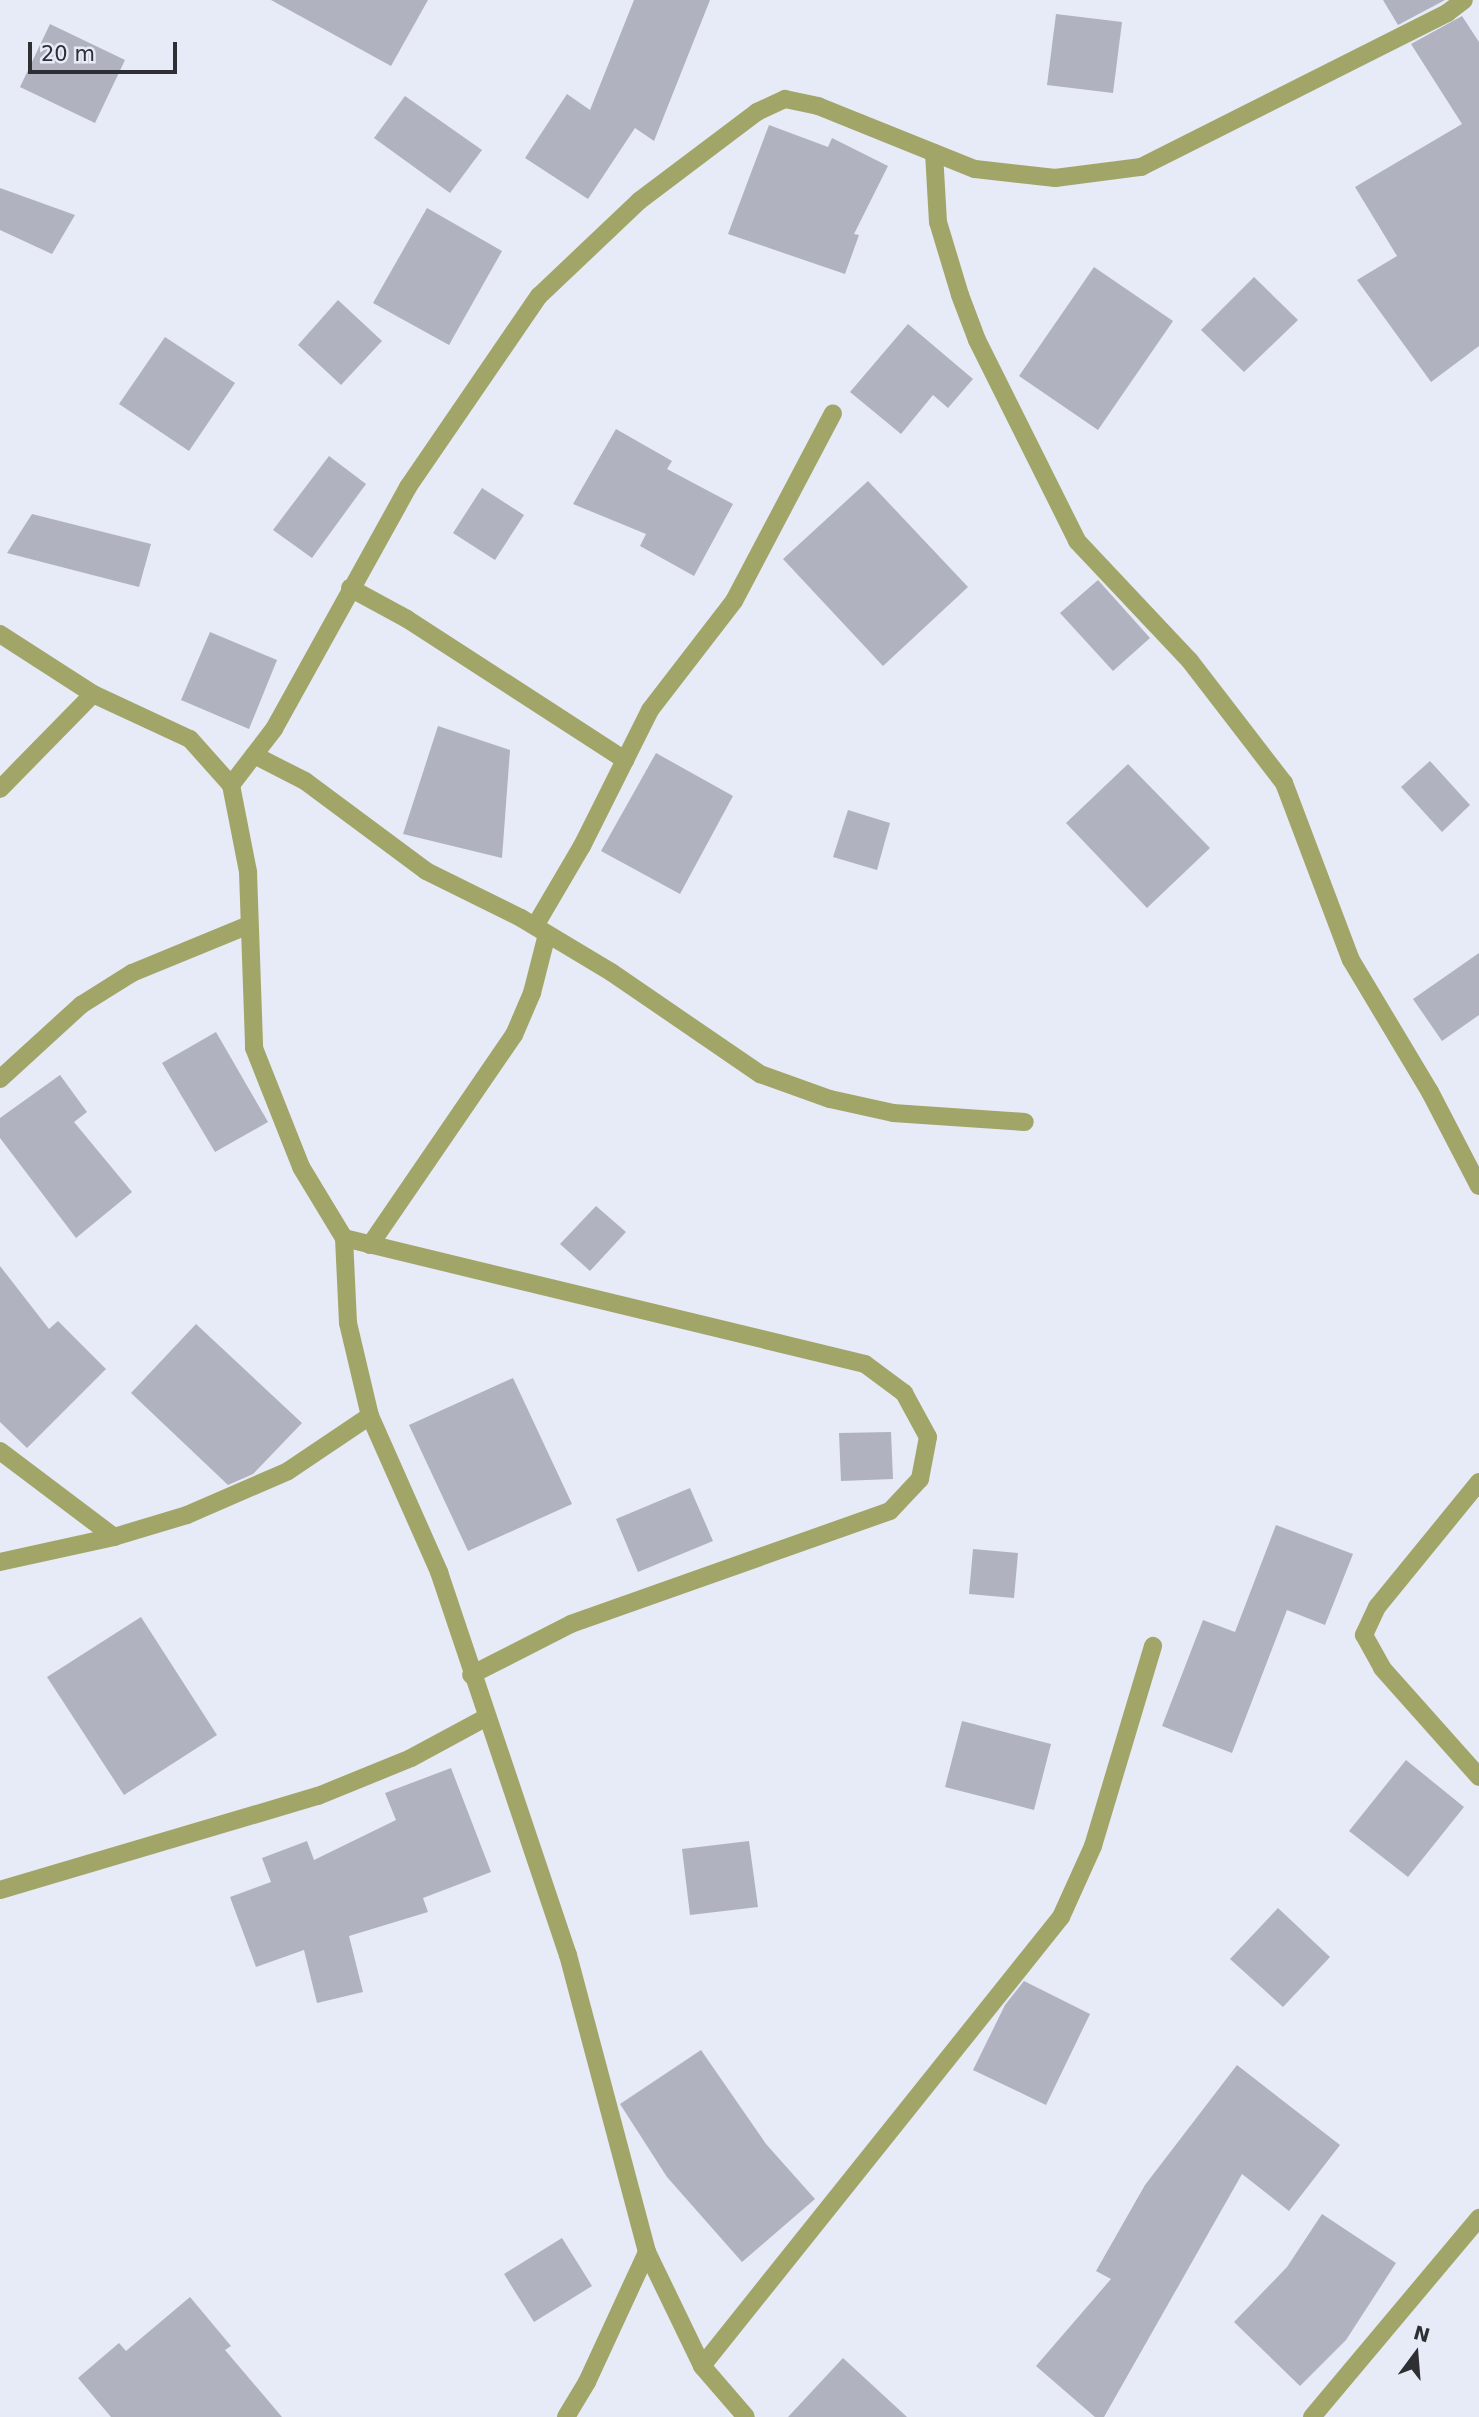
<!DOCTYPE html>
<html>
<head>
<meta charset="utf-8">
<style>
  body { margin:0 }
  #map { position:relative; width:1479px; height:2417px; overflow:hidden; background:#e7eaf7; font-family:"DejaVu Sans",sans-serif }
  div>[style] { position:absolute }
  .building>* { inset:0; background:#b0b3bf }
  .street>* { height:18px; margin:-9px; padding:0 9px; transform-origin:9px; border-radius:9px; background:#a1a668 }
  span { translate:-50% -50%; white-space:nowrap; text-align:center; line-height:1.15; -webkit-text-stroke:5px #e7eaf7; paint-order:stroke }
  .north { position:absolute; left:1381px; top:2319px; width:70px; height:70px; -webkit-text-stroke:5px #e7eaf7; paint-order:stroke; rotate:16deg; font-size:19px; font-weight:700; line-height:28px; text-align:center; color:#2e2f33 }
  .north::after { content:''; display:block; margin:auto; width:24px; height:32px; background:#2e2f33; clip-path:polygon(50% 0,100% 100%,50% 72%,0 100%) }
  .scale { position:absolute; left:28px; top:42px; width:149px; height:32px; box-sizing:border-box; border:4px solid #2e2f33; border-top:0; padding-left:9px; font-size:21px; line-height:24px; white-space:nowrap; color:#2e2f33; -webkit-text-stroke:5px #e7eaf7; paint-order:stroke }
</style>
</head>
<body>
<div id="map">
  <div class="building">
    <i style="clip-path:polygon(271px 0,428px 0,391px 66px)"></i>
    <i style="clip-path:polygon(634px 0,710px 0,654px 141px,635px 128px,588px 199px,525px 158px,567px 94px,590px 110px)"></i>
    <i style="clip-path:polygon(1383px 0,1445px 0,1398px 25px)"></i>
    <i style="clip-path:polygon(1056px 14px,1122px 22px,1113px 93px,1047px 85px)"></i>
    <i style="clip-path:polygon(1462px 16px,1479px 42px,1479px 346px,1431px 382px,1357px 280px,1397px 256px,1355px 187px,1462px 124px,1411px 44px)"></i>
    <i style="clip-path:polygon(50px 24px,125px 60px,95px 123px,20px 87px)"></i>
    <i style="clip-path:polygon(405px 96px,482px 150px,450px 193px,374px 138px)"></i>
    <i style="clip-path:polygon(769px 125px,828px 147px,832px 138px,888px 166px,854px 234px,859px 235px,845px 274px,728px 234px)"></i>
    <i style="clip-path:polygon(0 188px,75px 215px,52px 254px,0 230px)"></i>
    <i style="clip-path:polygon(427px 208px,502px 251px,449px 345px,373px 303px)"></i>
    <i style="clip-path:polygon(1094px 267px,1173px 321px,1098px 430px,1019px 376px)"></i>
    <i style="clip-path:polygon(1254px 277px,1298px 320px,1244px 372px,1201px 330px)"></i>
    <i style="clip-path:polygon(338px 300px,382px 341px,341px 385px,298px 345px)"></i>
    <i style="clip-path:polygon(908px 324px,973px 379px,948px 408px,933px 395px,901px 434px,850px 392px)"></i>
    <i style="clip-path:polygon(165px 337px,235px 383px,189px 451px,119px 404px)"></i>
    <i style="clip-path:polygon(616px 429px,672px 461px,667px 469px,733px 504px,694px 576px,640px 546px,646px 534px,573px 504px)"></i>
    <i style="clip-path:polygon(329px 456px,366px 484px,312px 558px,273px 530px)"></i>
    <i style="clip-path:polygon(868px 481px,968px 587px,883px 666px,783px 559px)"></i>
    <i style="clip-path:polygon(482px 488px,524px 515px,495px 560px,453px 533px)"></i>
    <i style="clip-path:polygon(32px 514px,151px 544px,139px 587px,7px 553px)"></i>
    <i style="clip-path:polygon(1098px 580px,1150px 638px,1113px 671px,1060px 613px)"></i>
    <i style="clip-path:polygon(210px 632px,277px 660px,249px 729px,181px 700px)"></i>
    <i style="clip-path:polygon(438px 726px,510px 750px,502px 858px,403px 834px)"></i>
    <i style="clip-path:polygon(656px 753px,733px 796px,680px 894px,601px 851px)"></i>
    <i style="clip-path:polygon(1430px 761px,1470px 805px,1442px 832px,1401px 787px)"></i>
    <i style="clip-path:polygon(1128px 764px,1210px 848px,1147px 908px,1066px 823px)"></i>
    <i style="clip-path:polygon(848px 810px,890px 823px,877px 870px,833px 857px)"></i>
    <i style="clip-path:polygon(1479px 953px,1479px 1015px,1442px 1041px,1413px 999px)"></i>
    <i style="clip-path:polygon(216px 1032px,268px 1122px,215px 1152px,162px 1063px)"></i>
    <i style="clip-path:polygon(60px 1075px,87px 1112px,74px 1122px,132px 1192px,76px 1238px,0 1138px,0 1118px)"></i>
    <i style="clip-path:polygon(596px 1206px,626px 1232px,590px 1271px,560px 1244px)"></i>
    <i style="clip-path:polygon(0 1266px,49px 1329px,58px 1321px,106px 1369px,27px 1448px,0 1422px)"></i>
    <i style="clip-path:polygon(196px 1324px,302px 1423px,253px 1474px,228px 1485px,131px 1393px)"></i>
    <i style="clip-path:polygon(513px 1378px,572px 1504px,468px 1551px,409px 1425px)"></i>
    <i style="clip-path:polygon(891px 1432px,893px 1479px,841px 1481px,839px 1433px)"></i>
    <i style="clip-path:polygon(690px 1488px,713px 1541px,638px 1572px,616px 1519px)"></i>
    <i style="clip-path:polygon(1276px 1525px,1353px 1554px,1325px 1625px,1287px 1610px,1232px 1753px,1162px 1726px,1203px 1620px,1235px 1632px)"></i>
    <i style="clip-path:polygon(973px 1549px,1018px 1553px,1014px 1598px,969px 1594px)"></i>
    <i style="clip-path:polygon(141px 1617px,217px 1735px,124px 1795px,47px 1677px)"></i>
    <i style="clip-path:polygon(962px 1721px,1051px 1744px,1034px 1810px,945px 1787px)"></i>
    <i style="clip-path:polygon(1406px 1760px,1464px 1807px,1408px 1877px,1349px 1831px)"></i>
    <i style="clip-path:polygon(451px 1768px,491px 1872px,423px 1898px,428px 1912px,349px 1936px,363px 1992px,317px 2003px,304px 1950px,256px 1967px,230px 1897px,271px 1882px,262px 1858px,307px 1841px,314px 1860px,396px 1820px,385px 1793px)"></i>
    <i style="clip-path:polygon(749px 1841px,758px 1907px,690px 1915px,682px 1849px)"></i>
    <i style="clip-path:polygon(1278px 1908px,1330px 1957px,1283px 2007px,1230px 1959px)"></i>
    <i style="clip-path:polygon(1024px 1981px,1090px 2014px,1046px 2105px,973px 2070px,1005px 2005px)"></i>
    <i style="clip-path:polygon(701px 2050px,766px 2144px,815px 2199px,742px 2262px,667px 2177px,620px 2104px)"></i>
    <i style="clip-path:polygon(1237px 2065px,1340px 2145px,1289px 2211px,1242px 2174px,1104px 2417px,1095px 2417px,1036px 2366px,1111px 2279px,1096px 2271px,1145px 2185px)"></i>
    <i style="clip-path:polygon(1322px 2214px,1396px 2263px,1346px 2340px,1300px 2386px,1234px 2322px,1287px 2267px)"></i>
    <i style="clip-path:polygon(562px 2238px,592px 2286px,534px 2322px,504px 2274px)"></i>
    <i style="clip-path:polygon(190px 2297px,231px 2346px,225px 2350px,282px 2417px,111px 2417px,78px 2378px,119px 2343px,126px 2351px)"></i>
    <i style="clip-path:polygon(843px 2358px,907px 2417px,788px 2417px)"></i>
  </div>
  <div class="street">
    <i style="left:934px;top:153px;width:69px;rotate:86.7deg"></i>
    <i style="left:938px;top:222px;width:76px;rotate:73.2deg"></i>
    <i style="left:960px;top:295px;width:48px;rotate:69.3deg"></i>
    <i style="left:977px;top:340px;width:225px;rotate:63.5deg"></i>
    <i style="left:1077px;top:541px;width:165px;rotate:46.7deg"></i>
    <i style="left:1190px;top:661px;width:154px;rotate:52.4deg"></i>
    <i style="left:1284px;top:783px;width:189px;rotate:69.3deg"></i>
    <i style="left:1351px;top:960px;width:154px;rotate:59.1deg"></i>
    <i style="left:1430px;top:1092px;width:106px;rotate:62.5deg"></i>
    <i style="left:350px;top:588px;width:65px;rotate:28.5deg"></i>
    <i style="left:407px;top:619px;width:260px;rotate:32.9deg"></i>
    <i style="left:0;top:634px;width:111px;rotate:32.8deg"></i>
    <i style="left:93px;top:694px;width:107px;rotate:24.9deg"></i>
    <i style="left:190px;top:739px;width:62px;rotate:48.3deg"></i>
    <i style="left:231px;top:785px;width:89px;rotate:78.9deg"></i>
    <i style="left:248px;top:872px;width:176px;rotate:88deg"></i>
    <i style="left:254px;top:1048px;width:128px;rotate:68.4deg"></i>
    <i style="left:301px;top:1167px;width:83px;rotate:58.8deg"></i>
    <i style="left:344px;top:1238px;width:85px;rotate:87.3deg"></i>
    <i style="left:348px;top:1323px;width:96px;rotate:76.7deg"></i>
    <i style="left:370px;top:1416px;width:171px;rotate:66.1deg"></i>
    <i style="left:439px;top:1572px;width:404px;rotate:71.4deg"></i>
    <i style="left:568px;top:1955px;width:307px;rotate:75.1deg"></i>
    <i style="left:647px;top:2252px;width:127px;rotate:64.2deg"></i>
    <i style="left:702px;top:2366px;width:67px;rotate:49.2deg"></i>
    <i style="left:254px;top:755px;width:57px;rotate:27deg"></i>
    <i style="left:305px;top:781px;width:151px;rotate:36.6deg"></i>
    <i style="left:426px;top:871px;width:106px;rotate:26.3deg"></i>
    <i style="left:521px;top:918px;width:105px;rotate:31deg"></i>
    <i style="left:611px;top:972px;width:181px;rotate:34.4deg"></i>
    <i style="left:760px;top:1074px;width:74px;rotate:19.7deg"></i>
    <i style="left:830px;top:1099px;width:65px;rotate:12.5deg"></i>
    <i style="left:893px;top:1113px;width:132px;rotate:3.9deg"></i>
    <i style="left:231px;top:785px;width:71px;rotate:-52.5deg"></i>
    <i style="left:274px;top:729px;width:277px;rotate:-61deg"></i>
    <i style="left:408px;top:487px;width:232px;rotate:-55.6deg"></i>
    <i style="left:539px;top:296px;width:138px;rotate:-43.5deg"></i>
    <i style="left:639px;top:201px;width:148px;rotate:-37deg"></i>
    <i style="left:757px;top:112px;width:31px;rotate:-25deg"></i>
    <i style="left:785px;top:99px;width:34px;rotate:12deg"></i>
    <i style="left:818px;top:106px;width:169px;rotate:21.9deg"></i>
    <i style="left:975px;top:169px;width:81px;rotate:6.4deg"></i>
    <i style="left:1055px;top:178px;width:87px;rotate:-7.3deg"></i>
    <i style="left:1141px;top:167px;width:343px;rotate:-26.7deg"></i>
    <i style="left:1447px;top:13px;width:21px;rotate:-37deg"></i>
    <i style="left:0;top:789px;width:133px;rotate:-45.6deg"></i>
    <i style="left:535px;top:926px;width:93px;rotate:-59.6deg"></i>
    <i style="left:582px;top:846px;width:152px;rotate:-63.4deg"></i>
    <i style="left:650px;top:710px;width:138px;rotate:-52.4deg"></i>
    <i style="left:734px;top:601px;width:212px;rotate:-62.2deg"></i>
    <i style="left:0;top:1079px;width:110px;rotate:-42.4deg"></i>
    <i style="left:81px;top:1005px;width:60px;rotate:-32.1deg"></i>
    <i style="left:132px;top:973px;width:126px;rotate:-22.3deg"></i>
    <i style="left:344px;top:1238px;width:536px;rotate:13.6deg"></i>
    <i style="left:865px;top:1364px;width:49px;rotate:36.6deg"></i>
    <i style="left:904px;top:1393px;width:50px;rotate:61.4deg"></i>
    <i style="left:928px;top:1437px;width:43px;rotate:100.8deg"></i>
    <i style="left:920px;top:1479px;width:44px;rotate:133.2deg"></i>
    <i style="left:890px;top:1511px;width:338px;rotate:160.5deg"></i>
    <i style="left:571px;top:1624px;width:112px;rotate:153deg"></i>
    <i style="left:370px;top:1245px;width:255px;rotate:-55.6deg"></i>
    <i style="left:514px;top:1035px;width:46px;rotate:-66.8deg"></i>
    <i style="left:532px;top:993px;width:61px;rotate:-75.7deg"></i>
    <i style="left:0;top:1451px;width:143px;rotate:37deg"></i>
    <i style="left:1479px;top:1482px;width:161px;rotate:129.2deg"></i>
    <i style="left:1377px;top:1607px;width:31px;rotate:115deg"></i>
    <i style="left:1364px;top:1635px;width:38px;rotate:61deg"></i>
    <i style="left:1382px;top:1668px;width:146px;rotate:48.3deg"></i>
    <i style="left:0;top:1562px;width:117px;rotate:-12.4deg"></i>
    <i style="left:114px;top:1537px;width:76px;rotate:-16.8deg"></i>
    <i style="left:187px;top:1515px;width:110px;rotate:-23.5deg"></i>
    <i style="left:288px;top:1471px;width:99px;rotate:-33.9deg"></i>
    <i style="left:0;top:1890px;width:332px;rotate:-16.5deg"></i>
    <i style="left:318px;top:1796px;width:100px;rotate:-22.2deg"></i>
    <i style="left:411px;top:1758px;width:84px;rotate:-28.4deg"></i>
    <i style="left:702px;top:2366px;width:575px;rotate:-51.36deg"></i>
    <i style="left:1061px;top:1917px;width:78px;rotate:-65.7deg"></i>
    <i style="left:1093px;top:1846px;width:209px;rotate:-73.3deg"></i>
    <i style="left:566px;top:2417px;width:41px;rotate:-59deg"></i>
    <i style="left:587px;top:2382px;width:143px;rotate:-65.2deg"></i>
    <i style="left:1312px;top:2417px;width:260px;rotate:-50deg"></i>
  </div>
  <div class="north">N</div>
  <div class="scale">20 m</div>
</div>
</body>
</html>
